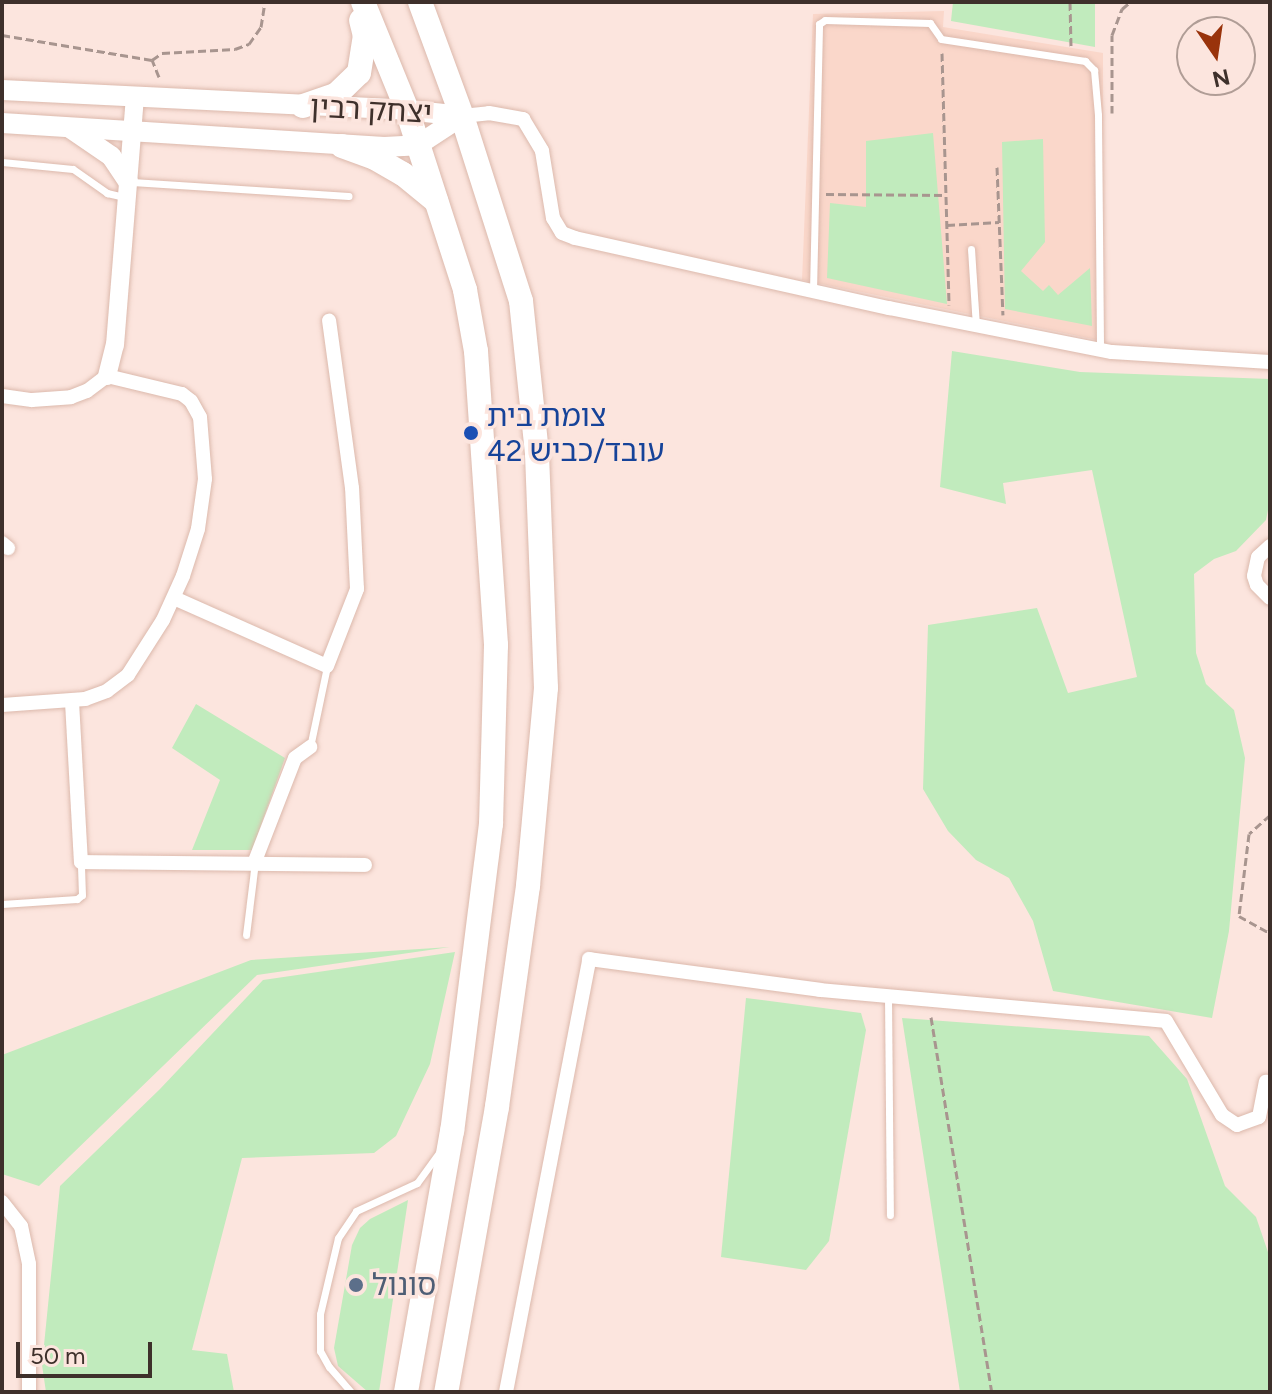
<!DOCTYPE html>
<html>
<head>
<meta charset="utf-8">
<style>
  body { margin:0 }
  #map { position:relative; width:1272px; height:1394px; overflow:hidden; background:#fce5de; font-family:Figtree,"Noto Sans Hebrew",sans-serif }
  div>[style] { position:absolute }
  .built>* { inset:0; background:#fad7ca }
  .green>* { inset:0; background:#c1ebbd }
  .path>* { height:3px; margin-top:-1.5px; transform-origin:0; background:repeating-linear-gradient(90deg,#a8958f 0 8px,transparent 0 12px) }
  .roads { filter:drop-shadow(0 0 2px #dcb9ac) drop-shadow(0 0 2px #dcb9ac) }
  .service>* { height:7px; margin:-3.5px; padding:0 3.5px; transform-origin:3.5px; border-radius:3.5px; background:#fff }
  .minor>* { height:14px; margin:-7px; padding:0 7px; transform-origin:7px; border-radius:7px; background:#fff }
  .tertiary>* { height:18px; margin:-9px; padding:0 9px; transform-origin:9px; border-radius:9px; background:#fff }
  .secondary>* { height:20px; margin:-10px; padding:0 10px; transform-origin:10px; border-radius:10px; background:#fff }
  .trunk>* { height:24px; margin:-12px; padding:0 12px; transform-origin:12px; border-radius:12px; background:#fff }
  .dots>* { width:22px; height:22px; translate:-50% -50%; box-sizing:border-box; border:4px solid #fce5de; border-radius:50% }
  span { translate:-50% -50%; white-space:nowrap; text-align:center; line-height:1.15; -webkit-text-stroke:7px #fce5de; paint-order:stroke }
  .street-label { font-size:30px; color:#3e302b }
  .transit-label { font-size:30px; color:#164399 }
  .left { translate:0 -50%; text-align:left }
  .service-label { font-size:30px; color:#4e5e75 }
  .frame { position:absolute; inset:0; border:4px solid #3e302b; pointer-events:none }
  .north { position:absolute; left:1176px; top:16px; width:80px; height:80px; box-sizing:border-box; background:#fce5de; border:2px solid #b09d96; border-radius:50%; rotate:167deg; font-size:22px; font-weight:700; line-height:32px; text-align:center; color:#3e302b }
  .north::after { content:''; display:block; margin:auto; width:28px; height:36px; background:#99330b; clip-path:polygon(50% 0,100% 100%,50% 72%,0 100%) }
  .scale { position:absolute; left:16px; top:1342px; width:136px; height:36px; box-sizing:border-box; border:4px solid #3e302b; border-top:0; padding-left:10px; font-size:24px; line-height:28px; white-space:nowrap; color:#3e302b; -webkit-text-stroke:6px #fce5de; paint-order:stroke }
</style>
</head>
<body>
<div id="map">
  <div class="built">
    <i style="clip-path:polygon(944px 11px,943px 27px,1103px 53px,1103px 341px,802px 280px,813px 14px)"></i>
  </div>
  <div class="green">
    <i style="clip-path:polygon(953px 2px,1095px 2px,1095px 47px,951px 21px)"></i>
    <i style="clip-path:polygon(933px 133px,947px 304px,827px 278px,830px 203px,866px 207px,866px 141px)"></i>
    <i style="clip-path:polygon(1043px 139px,1045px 242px,1021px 271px,1043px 291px,1049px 285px,1058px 295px,1090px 268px,1092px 326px,1005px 309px,1002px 142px)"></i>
    <i style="clip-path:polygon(952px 351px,1080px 372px,1270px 379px,1270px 500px,1266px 520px,1236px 551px,1214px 559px,1194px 574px,1196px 653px,1206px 684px,1234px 710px,1245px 758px,1229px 931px,1212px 1018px,1053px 991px,1033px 921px,1009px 878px,976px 860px,948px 831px,923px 789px,928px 625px,1037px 608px,1068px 693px,1137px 677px,1092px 470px,1003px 483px,1006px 504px,940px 487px)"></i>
    <i style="clip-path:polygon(196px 704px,285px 758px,252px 850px,192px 850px,220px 780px,172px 748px)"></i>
    <i style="clip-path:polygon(450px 947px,257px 975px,39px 1186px,2px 1174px,2px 1055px,251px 960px)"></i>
    <i style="clip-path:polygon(455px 952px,430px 1064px,396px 1136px,374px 1153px,242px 1158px,192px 1350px,227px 1354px,234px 1392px,46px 1392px,42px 1365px,60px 1186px,160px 1089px,263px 980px)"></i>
    <i style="clip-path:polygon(746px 998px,861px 1013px,866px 1030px,829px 1241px,806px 1270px,721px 1257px)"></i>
    <i style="clip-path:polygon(902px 1018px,1149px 1036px,1187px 1079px,1225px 1186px,1256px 1217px,1270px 1258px,1270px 1392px,960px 1392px)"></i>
    <i style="clip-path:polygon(408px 1200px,379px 1392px,368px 1392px,338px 1366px,334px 1348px,352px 1245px,360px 1228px,370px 1219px)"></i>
  </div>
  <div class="path">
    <i style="left:1070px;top:2px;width:44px;rotate:88.7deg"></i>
    <i style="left:2px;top:35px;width:152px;rotate:9.5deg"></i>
    <i style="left:942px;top:53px;width:252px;rotate:88.4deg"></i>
    <i style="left:159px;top:77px;width:18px;rotate:-112deg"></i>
    <i style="left:152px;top:60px;width:12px;rotate:-35deg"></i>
    <i style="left:162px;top:53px;width:73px;rotate:-3.1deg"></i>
    <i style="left:235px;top:49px;width:15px;rotate:-20deg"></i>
    <i style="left:249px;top:44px;width:21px;rotate:-55deg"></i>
    <i style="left:261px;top:27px;width:25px;rotate:-81deg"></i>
    <i style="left:1112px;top:113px;width:78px;rotate:-90deg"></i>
    <i style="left:1112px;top:35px;width:28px;rotate:-69deg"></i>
    <i style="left:1122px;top:9px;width:11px;rotate:-41deg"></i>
    <i style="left:997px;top:167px;width:148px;rotate:87.7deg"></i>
    <i style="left:826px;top:194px;width:120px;rotate:0.5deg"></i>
    <i style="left:947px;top:225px;width:52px;rotate:-3.3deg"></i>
    <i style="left:1270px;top:815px;width:28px;rotate:138deg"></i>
    <i style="left:1249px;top:834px;width:83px;rotate:97deg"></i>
    <i style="left:1239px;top:916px;width:35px;rotate:29deg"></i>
    <i style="left:931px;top:1017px;width:380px;rotate:80.8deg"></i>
  </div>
  <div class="roads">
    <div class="service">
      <i style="left:2px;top:162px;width:71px;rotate:5.6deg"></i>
      <i style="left:73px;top:169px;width:42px;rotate:35.2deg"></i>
      <i style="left:107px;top:193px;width:17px;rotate:13deg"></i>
      <i style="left:132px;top:182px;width:217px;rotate:3.7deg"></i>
      <i style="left:971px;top:249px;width:77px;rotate:86.3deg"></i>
      <i style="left:813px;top:291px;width:267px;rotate:-88.7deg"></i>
      <i style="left:819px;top:24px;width:7px;rotate:-34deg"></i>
      <i style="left:825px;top:20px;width:105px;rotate:1.6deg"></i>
      <i style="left:930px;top:23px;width:19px;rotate:55deg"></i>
      <i style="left:941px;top:39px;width:146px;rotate:8.7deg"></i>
      <i style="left:1085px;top:61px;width:13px;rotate:45deg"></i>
      <i style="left:1094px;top:70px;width:45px;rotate:84.9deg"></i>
      <i style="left:1098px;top:115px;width:234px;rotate:89.5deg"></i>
      <i style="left:310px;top:747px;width:83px;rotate:-78.1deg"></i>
      <i style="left:2px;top:904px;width:75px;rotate:-3.8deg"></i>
      <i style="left:77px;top:899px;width:6px;rotate:-39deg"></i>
      <i style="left:82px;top:895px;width:32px;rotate:-92deg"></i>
      <i style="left:246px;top:935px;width:74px;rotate:-83deg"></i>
      <i style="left:888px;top:996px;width:219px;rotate:89.5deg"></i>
      <i style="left:351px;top:1392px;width:33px;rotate:-131deg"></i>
      <i style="left:329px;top:1367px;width:18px;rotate:-119deg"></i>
      <i style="left:320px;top:1351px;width:37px;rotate:-90deg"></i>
      <i style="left:320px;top:1314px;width:78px;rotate:-76.7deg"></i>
      <i style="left:338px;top:1238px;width:32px;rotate:-56deg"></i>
      <i style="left:356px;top:1211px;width:67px;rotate:-24.7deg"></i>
      <i style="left:417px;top:1183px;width:37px;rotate:-54deg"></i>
    </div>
    <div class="minor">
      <i style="left:462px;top:116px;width:27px;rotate:-6deg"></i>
      <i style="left:489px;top:113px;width:35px;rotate:10deg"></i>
      <i style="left:523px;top:119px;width:37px;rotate:59deg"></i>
      <i style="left:542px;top:151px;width:68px;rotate:80.7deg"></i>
      <i style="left:553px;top:218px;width:17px;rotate:59deg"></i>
      <i style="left:562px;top:233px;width:14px;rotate:21deg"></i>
      <i style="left:575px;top:238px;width:322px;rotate:12.6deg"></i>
      <i style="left:889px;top:308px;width:227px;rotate:11.2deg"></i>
      <i style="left:1112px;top:352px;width:158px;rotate:3.6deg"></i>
      <i style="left:2px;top:396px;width:30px;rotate:8deg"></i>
      <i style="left:32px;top:400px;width:39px;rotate:-4deg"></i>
      <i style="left:71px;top:397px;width:17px;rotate:-21deg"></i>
      <i style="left:87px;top:391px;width:25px;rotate:-37deg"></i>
      <i style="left:107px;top:376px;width:77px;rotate:13.5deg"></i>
      <i style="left:182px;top:394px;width:11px;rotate:38deg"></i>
      <i style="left:191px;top:401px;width:18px;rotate:61deg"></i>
      <i style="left:200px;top:417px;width:62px;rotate:85.4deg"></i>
      <i style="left:205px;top:479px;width:50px;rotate:98deg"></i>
      <i style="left:198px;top:529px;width:49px;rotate:107.7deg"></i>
      <i style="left:183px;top:576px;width:48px;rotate:114.4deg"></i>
      <i style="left:163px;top:620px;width:65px;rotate:122.5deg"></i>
      <i style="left:128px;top:675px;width:26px;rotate:143deg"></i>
      <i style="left:107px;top:691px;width:23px;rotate:160deg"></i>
      <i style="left:85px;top:699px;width:83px;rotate:175.9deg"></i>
      <i style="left:2px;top:543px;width:8px;rotate:40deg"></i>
      <i style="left:1270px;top:546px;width:16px;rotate:137deg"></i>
      <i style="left:1258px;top:557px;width:19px;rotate:102deg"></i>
      <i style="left:1254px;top:576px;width:9px;rotate:72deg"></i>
      <i style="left:1257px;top:585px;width:18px;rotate:45deg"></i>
      <i style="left:174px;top:598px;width:167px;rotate:24deg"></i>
      <i style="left:327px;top:666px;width:83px;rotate:-68.7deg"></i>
      <i style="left:357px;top:589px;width:101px;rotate:-92.8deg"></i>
      <i style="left:352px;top:488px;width:169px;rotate:-97.8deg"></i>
      <i style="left:72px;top:702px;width:160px;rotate:86.8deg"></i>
      <i style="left:81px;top:862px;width:284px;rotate:0.6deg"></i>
      <i style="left:255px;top:861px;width:110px;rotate:-68.8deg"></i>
      <i style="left:295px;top:758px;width:19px;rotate:-36deg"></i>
      <i style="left:2px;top:1202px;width:31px;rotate:52deg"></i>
      <i style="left:21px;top:1226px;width:39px;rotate:78deg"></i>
      <i style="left:29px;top:1264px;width:128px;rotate:90deg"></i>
      <i style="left:506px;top:1392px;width:441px;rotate:-79.1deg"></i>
      <i style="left:589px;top:959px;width:233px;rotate:7.6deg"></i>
      <i style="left:820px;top:990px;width:347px;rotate:5.1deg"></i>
      <i style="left:1166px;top:1021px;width:109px;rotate:59.2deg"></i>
      <i style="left:1222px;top:1115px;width:18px;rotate:34deg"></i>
      <i style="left:1237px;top:1125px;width:23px;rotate:-20deg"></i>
      <i style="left:1259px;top:1117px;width:36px;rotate:-79deg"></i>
    </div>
    <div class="tertiary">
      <i style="left:107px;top:376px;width:32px;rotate:-76deg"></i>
      <i style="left:115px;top:345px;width:249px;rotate:-85.4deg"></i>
    </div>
    <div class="secondary">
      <i style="left:2px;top:90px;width:405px;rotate:2.8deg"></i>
      <i style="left:407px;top:110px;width:55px;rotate:6.2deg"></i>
      <i style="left:2px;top:123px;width:383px;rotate:3.6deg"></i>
      <i style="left:384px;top:147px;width:34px;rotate:-3deg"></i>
      <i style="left:418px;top:145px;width:53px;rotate:-33.4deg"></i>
      <i style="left:70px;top:128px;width:50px;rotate:34.3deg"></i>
      <i style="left:111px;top:156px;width:30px;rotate:56deg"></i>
    </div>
    <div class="trunk">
      <i style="left:363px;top:2px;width:117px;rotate:67.8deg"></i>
      <i style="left:407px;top:110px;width:189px;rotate:72.1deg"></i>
      <i style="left:465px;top:290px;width:62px;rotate:79.8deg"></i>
      <i style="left:476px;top:351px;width:295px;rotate:86.1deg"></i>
      <i style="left:496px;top:645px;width:179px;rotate:91.6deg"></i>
      <i style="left:491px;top:824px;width:309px;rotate:97.2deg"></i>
      <i style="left:452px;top:1131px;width:265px;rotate:100deg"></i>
      <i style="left:420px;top:2px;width:121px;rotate:69.8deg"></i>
      <i style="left:462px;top:116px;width:194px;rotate:72.3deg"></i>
      <i style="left:521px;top:301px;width:154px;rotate:84deg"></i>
      <i style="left:537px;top:454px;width:234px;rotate:87.8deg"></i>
      <i style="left:546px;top:688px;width:199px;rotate:95.2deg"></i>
      <i style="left:528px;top:886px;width:223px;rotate:98deg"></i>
      <i style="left:497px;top:1107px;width:290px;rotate:100.1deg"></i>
      <i style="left:303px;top:106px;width:36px;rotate:-19deg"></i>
      <i style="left:337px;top:94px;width:30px;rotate:-44deg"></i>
      <i style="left:359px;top:73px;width:37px;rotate:-81deg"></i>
      <i style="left:365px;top:36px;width:16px;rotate:-104deg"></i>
      <i style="left:342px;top:146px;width:35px;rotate:20deg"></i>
      <i style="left:375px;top:158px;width:32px;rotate:30deg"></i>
      <i style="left:403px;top:174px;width:43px;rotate:39.3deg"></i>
    </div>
  </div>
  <div class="dots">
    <i style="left:471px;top:433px;background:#1a4fb4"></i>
    <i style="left:356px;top:1285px;background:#5c6f8a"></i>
  </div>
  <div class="street-label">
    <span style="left:371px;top:110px;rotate:3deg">יצחק רבין</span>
  </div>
  <div class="transit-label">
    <span class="left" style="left:487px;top:433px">צומת בית<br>עובד/כביש 42</span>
  </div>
  <div class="service-label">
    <span class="left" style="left:372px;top:1285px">סונול</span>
  </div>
  <div class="frame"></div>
  <div class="north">N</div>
  <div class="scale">50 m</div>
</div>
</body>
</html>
